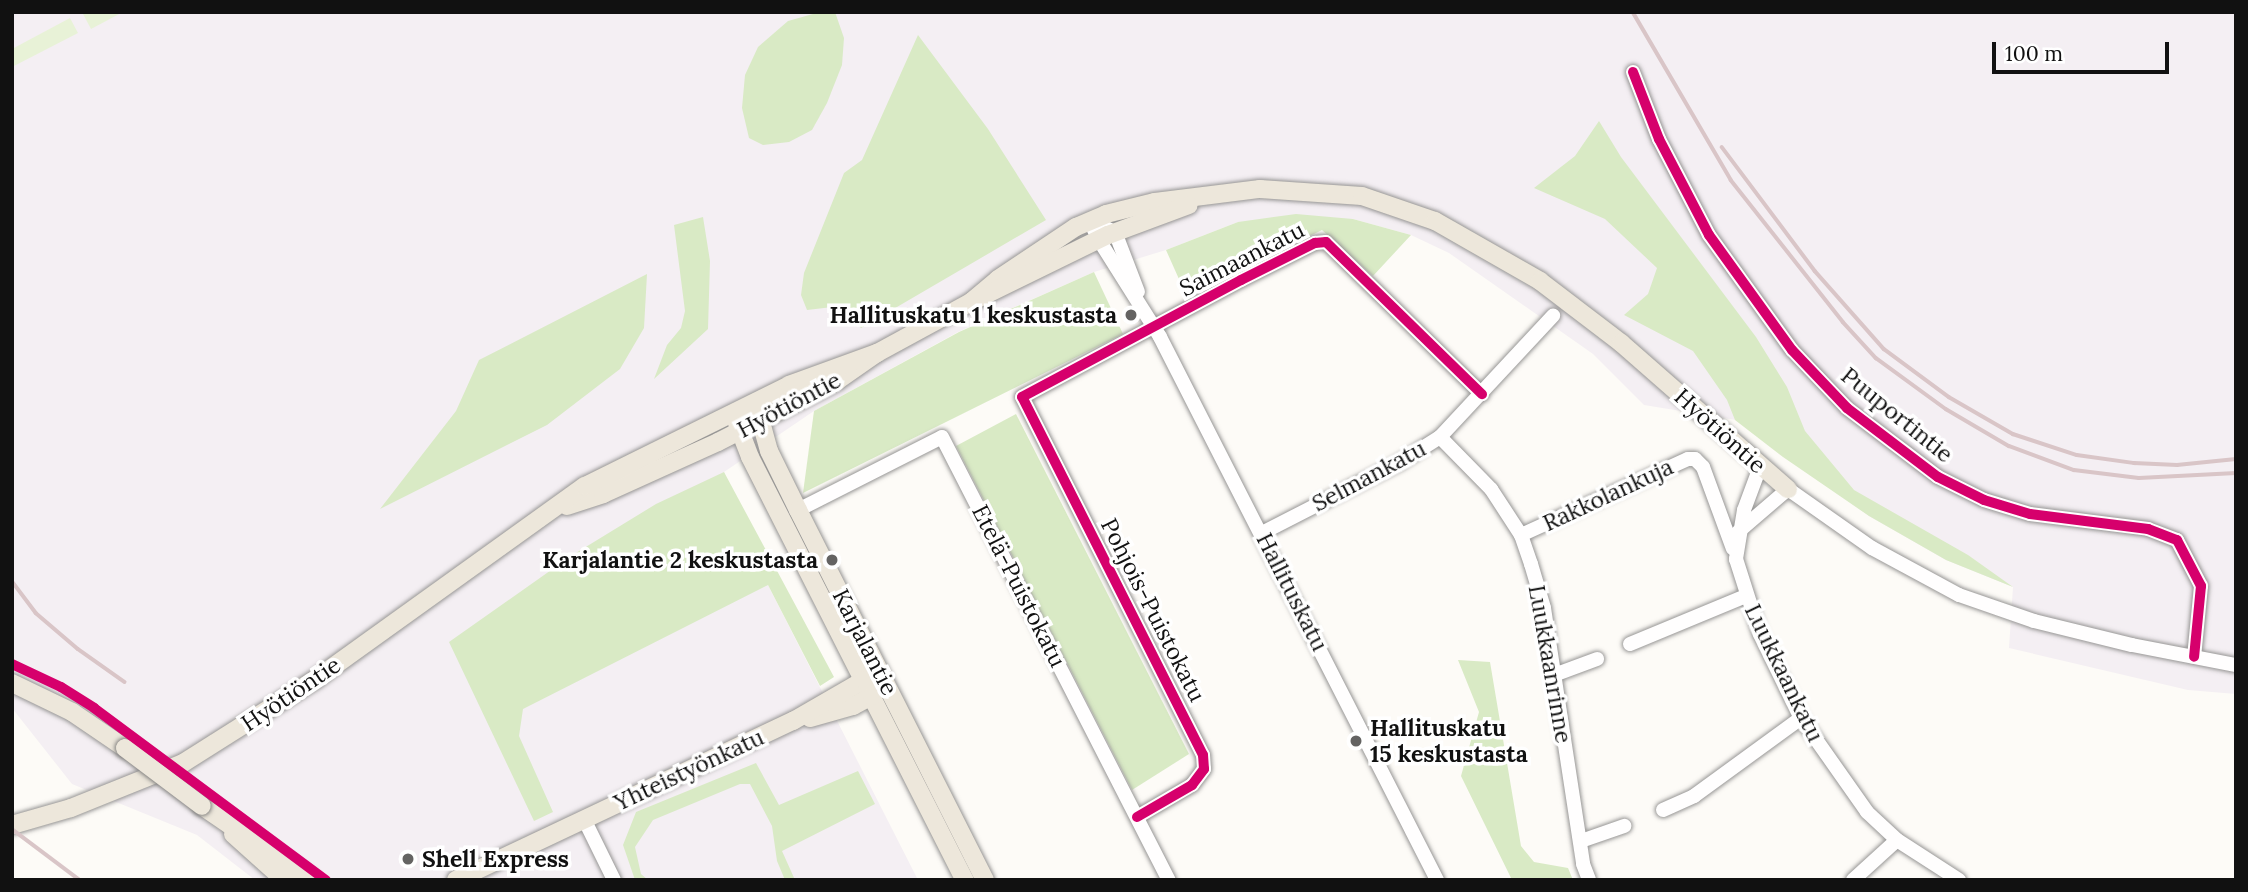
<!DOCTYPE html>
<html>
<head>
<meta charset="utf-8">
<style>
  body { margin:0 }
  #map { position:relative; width:2248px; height:892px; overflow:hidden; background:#fdfbf7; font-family:Lora,serif }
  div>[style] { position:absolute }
  .industrial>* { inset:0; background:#f4eff3 }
  .green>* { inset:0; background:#e8f2d7 }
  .forest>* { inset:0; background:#d9eac5 }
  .roads { filter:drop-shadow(0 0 2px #979695) drop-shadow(0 0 2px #979695) }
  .minor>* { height:14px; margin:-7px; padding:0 7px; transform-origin:7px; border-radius:7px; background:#fffefe }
  .major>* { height:18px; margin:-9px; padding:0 9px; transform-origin:9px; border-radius:9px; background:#ede7db }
  .rail>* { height:3.5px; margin:-1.75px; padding:0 1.75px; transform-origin:1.75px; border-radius:1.75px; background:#d9c5c7 }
  .bridges { filter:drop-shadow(0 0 2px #858482) drop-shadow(0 0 2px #858482) }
  .major-bridge>* { height:18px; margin:-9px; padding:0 9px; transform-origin:9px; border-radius:9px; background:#ede7db }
  .cycleway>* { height:10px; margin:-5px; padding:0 5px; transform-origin:5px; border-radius:5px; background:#d6006c }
  .dots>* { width:19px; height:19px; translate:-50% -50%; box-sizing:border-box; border:4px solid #fff; border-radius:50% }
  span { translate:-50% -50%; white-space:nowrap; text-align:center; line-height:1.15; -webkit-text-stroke:7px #fff; paint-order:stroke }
  .street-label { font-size:23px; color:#111 }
  .poi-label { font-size:23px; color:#111; font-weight:700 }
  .right { translate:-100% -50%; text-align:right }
  .left { translate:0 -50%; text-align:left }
  .frame { position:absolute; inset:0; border:14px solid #111; pointer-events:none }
  .scale { position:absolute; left:1992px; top:42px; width:177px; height:32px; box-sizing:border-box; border:4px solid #111; border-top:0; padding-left:9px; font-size:21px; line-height:24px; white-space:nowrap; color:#111; -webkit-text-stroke:5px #fff; paint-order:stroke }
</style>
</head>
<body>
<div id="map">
  <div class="industrial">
    <i style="clip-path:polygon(12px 12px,2236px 12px,2236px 694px,2188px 690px,2009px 648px,2013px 587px,1946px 560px,1869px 516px,1736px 420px,1644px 405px,1593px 354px,1449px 253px,1411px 235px,1353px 219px,1238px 222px,1166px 250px,1094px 272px,958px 332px,814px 411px,724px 472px,768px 585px,918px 880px,255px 880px,197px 835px,72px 784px,12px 708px)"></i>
  </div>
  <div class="green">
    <i style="clip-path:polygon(82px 12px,123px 12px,91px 29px)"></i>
    <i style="clip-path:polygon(70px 18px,78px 33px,12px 67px,12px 49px)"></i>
  </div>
  <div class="forest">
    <i style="clip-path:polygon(820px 12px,835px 12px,844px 38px,842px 65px,827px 103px,812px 130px,789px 142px,763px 145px,749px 138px,742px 108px,745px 75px,758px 47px,788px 21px)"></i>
    <i style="clip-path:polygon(918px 35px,988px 129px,1046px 220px,861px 328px,841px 306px,807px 310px,801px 295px,804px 273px,844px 173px,862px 160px)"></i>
    <i style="clip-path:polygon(1599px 121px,1621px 157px,1756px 337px,1787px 387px,1805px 431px,1854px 490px,1968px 555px,2013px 587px,1946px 560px,1869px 516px,1783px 457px,1735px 420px,1727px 400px,1693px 351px,1624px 315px,1648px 294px,1657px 268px,1605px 219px,1534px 188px,1575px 156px)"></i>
    <i style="clip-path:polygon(1296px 214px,1353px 219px,1411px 235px,1373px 276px,1322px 230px,1187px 297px,1166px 250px,1238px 222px)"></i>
    <i style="clip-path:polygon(703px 217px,710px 261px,708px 329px,654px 379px,667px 345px,681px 328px,685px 311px,674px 225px)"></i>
    <i style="clip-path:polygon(1094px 272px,1123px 334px,803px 493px,814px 411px,959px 332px)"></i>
    <i style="clip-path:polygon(647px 274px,644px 328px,620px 369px,547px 425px,380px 509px,456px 411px,479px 360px)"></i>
    <i style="clip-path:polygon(1016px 414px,1189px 754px,1132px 790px,956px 446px)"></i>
    <i style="clip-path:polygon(724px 472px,834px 677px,820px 686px,768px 585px,523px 709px,519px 736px,553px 812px,534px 821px,449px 642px,571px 556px,656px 504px)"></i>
    <i style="clip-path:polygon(1458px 660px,1490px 662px,1521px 846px,1534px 862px,1568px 868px,1573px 880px,1512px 880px,1461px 776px,1479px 712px)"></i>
    <i style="clip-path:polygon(756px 763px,779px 805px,858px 771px,875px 804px,782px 851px,795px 880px,785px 880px,777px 861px,772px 826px,750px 784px,740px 784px,653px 820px,635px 847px,641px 874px,648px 880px,635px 880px,623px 845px,636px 812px)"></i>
  </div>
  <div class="roads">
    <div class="minor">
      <i style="left:1633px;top:72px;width:72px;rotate:68.8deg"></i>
      <i style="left:1659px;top:139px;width:108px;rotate:62.5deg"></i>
      <i style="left:1709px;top:235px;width:142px;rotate:54.2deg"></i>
      <i style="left:1792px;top:350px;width:80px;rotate:46.5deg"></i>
      <i style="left:1847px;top:408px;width:114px;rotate:37.2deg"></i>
      <i style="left:1938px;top:477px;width:51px;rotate:26.6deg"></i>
      <i style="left:1984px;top:500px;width:48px;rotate:16.9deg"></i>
      <i style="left:2030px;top:514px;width:119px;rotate:7.2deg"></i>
      <i style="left:2148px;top:529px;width:31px;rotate:21deg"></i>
      <i style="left:2177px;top:540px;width:52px;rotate:62.4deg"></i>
      <i style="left:2201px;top:586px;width:71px;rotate:95.6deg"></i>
      <i style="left:1089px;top:220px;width:22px;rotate:63deg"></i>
      <i style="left:1099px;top:240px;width:115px;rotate:57.8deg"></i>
      <i style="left:1160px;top:337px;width:610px;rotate:62.97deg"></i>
      <i style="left:1089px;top:220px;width:29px;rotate:25deg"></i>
      <i style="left:1115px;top:232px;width:64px;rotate:69deg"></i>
      <i style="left:1440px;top:437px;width:73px;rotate:45.6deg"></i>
      <i style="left:1491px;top:489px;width:55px;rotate:56.9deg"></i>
      <i style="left:1521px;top:535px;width:31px;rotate:71deg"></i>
      <i style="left:1531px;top:564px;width:46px;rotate:73.5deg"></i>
      <i style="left:1544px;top:608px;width:259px;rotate:81.3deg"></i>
      <i style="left:1583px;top:864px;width:17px;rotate:69deg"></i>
      <i style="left:1760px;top:467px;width:46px;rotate:110.4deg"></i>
      <i style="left:1744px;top:510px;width:50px;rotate:99.3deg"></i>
      <i style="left:1736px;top:559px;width:79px;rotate:72.3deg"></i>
      <i style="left:1760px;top:634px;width:93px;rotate:64deg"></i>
      <i style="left:1801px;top:718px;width:115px;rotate:54.9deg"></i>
      <i style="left:1867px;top:812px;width:41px;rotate:43deg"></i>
      <i style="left:1897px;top:840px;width:74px;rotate:32.8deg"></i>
      <i style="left:798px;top:510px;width:161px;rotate:-26.9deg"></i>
      <i style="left:942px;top:437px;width:498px;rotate:62.9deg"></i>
      <i style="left:1738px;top:532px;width:66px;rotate:-40.7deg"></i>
      <i style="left:1788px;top:489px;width:103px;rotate:35.1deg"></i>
      <i style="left:1872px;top:548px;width:99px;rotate:28.4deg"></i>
      <i style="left:1959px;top:595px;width:79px;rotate:19.1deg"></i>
      <i style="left:2034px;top:621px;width:101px;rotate:13.8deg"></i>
      <i style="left:2132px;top:645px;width:106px;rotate:10.9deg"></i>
      <i style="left:1262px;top:533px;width:154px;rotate:-27.1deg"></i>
      <i style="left:1399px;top:463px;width:49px;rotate:-32.4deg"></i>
      <i style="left:1440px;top:437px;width:166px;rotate:-47deg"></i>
      <i style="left:1521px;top:535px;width:183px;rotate:-24.5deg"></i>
      <i style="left:1688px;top:459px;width:7px"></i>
      <i style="left:1695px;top:459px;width:11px;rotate:45deg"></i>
      <i style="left:1703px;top:467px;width:87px;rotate:69.9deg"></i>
      <i style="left:1630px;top:644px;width:126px;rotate:-22.5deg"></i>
      <i style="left:1554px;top:675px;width:46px;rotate:-20.4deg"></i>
      <i style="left:1663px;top:810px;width:34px;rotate:-24deg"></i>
      <i style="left:1694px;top:796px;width:132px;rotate:-36.1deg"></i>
      <i style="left:1137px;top:817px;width:64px;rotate:-30.2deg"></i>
      <i style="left:1192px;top:785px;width:20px;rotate:-53deg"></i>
      <i style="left:1204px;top:769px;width:14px;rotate:-94deg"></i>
      <i style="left:1203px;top:755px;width:401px;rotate:-116.8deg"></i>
      <i style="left:1022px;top:397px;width:248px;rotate:-28.1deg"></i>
      <i style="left:1241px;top:280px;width:83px;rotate:-26.6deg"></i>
      <i style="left:1315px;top:243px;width:11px;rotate:-5deg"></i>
      <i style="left:1326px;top:242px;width:218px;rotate:44.3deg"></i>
      <i style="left:584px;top:819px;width:68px;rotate:63.8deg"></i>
      <i style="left:1581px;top:841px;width:46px;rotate:-19.2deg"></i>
      <i style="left:1853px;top:880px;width:59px;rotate:-42.3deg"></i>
    </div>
    <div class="major">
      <i style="left:971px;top:302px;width:35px;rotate:-40deg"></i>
      <i style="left:998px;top:279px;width:94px;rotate:-33.7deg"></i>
      <i style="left:1076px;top:227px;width:33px;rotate:-23deg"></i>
      <i style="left:1106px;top:214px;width:50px;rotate:-13.8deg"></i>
      <i style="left:1155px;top:202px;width:106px;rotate:-7.1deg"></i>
      <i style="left:1260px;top:189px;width:102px;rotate:3.9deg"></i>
      <i style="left:1362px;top:196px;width:77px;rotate:18.9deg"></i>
      <i style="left:1435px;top:221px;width:121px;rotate:29.7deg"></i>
      <i style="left:1540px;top:281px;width:102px;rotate:37.4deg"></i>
      <i style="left:1621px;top:343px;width:222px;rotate:41.2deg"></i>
      <i style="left:758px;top:411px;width:41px;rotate:74.6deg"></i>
      <i style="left:769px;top:451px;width:66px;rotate:63.8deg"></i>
      <i style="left:798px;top:510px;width:415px;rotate:63.2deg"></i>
      <i style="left:737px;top:423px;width:36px;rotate:69deg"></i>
      <i style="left:750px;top:457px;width:475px;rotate:63.1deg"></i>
      <i style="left:567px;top:506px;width:38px;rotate:-18deg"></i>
      <i style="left:603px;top:494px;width:126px;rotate:-24.3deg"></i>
      <i style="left:718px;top:442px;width:134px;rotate:-27.1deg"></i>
      <i style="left:837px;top:381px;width:49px;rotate:-35deg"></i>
      <i style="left:877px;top:353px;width:107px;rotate:-28.5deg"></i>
      <i style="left:971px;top:302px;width:153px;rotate:-26.1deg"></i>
      <i style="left:1108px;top:235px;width:86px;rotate:-20.3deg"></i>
      <i style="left:12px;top:683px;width:67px;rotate:25.8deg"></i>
      <i style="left:72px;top:712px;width:64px;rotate:34.2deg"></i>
      <i style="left:810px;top:718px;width:45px;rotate:-15.6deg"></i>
      <i style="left:853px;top:706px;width:21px;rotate:-28deg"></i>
      <i style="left:872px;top:696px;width:11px;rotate:-49deg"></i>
      <i style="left:202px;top:806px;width:131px;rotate:34.4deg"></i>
      <i style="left:12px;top:825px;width:61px;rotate:-16.1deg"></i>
      <i style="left:71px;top:808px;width:121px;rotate:-21.9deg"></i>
      <i style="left:183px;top:763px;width:157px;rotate:-32.3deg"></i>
      <i style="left:316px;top:679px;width:331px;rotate:-35.7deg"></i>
      <i style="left:585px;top:486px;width:228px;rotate:-26.3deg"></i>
      <i style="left:789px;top:385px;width:94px;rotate:-20deg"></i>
      <i style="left:233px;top:834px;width:69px;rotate:42deg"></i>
      <i style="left:456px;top:880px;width:373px;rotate:-25.3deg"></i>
      <i style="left:793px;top:721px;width:82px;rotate:-30deg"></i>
      <i style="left:864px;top:680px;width:11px;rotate:5deg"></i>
    </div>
  </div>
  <div class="rail">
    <i style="left:1633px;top:12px;width:194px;rotate:59.7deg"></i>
    <i style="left:1731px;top:180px;width:181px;rotate:51.7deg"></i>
    <i style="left:1843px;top:322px;width:49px;rotate:47.5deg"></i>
    <i style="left:1876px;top:358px;width:87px;rotate:36.1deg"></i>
    <i style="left:1946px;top:409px;width:73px;rotate:30.4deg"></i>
    <i style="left:2009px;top:446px;width:69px;rotate:20.3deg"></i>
    <i style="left:2074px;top:470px;width:65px;rotate:7deg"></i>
    <i style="left:2139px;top:478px;width:97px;rotate:-3deg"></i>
    <i style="left:1722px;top:147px;width:155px;rotate:53.1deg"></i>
    <i style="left:1815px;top:271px;width:104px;rotate:48.5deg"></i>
    <i style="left:1884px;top:349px;width:81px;rotate:36.4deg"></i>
    <i style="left:1949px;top:397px;width:74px;rotate:30deg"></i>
    <i style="left:2013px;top:434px;width:67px;rotate:18.2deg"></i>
    <i style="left:2077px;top:455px;width:58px;rotate:8deg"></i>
    <i style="left:2134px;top:463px;width:43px;rotate:2.7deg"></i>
    <i style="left:2177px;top:465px;width:59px;rotate:-5.8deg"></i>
    <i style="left:12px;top:581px;width:40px;rotate:53deg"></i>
    <i style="left:36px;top:613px;width:55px;rotate:40.6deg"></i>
    <i style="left:78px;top:649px;width:57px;rotate:35.1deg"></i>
    <i style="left:12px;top:829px;width:85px;rotate:36.9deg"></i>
  </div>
  <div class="bridges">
    <div class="major-bridge">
      <i style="left:125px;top:748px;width:96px;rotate:37deg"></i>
    </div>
  </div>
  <div class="cycleway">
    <i style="left:1633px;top:72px;width:72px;rotate:68.8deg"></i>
    <i style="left:1659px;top:139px;width:108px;rotate:62.5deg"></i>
    <i style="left:1709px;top:235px;width:142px;rotate:54.2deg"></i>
    <i style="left:1792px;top:350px;width:80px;rotate:46.5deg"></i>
    <i style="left:1847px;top:408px;width:114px;rotate:37.2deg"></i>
    <i style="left:1938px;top:477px;width:51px;rotate:26.6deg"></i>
    <i style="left:1984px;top:500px;width:48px;rotate:16.9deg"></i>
    <i style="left:2030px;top:514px;width:119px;rotate:7.2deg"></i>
    <i style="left:2148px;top:529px;width:31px;rotate:21deg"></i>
    <i style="left:2177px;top:540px;width:52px;rotate:62.4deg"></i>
    <i style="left:2201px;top:586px;width:71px;rotate:95.6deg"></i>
    <i style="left:12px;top:664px;width:54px;rotate:25.1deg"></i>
    <i style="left:61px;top:687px;width:39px;rotate:32deg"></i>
    <i style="left:94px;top:708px;width:289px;rotate:36.6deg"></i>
    <i style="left:1137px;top:817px;width:64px;rotate:-30.2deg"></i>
    <i style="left:1192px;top:785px;width:20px;rotate:-53deg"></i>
    <i style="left:1204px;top:769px;width:14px;rotate:-94deg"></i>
    <i style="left:1203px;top:755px;width:401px;rotate:-116.8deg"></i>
    <i style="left:1022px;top:397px;width:248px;rotate:-28.1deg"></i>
    <i style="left:1241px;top:280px;width:83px;rotate:-26.6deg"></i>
    <i style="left:1315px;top:243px;width:11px;rotate:-5deg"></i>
    <i style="left:1326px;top:242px;width:218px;rotate:44.3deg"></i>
  </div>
  <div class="dots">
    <i style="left:1131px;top:315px;background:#646362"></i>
    <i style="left:832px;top:560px;background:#646362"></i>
    <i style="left:1356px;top:741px;background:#646362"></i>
    <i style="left:408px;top:859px;background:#646362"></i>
  </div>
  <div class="street-label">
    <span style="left:1242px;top:259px;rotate:-27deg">Saimaankatu</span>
    <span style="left:789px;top:405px;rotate:-28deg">Hyötiöntie</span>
    <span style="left:1897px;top:415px;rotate:39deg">Puuportintie</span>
    <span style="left:1720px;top:431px;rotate:42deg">Hyötiöntie</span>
    <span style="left:1369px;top:476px;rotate:-28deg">Selmankatu</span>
    <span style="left:1608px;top:495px;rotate:-25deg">Rakkolankuja</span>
    <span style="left:1019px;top:586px;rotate:63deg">Etelä-Puistokatu</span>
    <span style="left:1292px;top:592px;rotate:63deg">Hallituskatu</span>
    <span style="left:1153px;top:610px;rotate:63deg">Pohjois-Puistokatu</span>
    <span style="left:865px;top:642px;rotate:63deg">Karjalantie</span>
    <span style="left:1550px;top:664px;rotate:80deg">Luukkaanrinne</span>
    <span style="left:1784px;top:673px;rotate:64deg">Luukkaankatu</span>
    <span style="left:291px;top:694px;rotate:-34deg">Hyötiöntie</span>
    <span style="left:689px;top:770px;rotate:-25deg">Yhteistyönkatu</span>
  </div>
  <div class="poi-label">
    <span class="right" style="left:1117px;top:315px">Hallituskatu 1 keskustasta</span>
    <span class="right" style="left:818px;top:560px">Karjalantie 2 keskustasta</span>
    <span class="left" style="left:1370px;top:741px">Hallituskatu<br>15 keskustasta</span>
    <span class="left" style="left:422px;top:859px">Shell Express</span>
  </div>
  <div class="frame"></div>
  <div class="scale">100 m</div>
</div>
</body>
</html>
